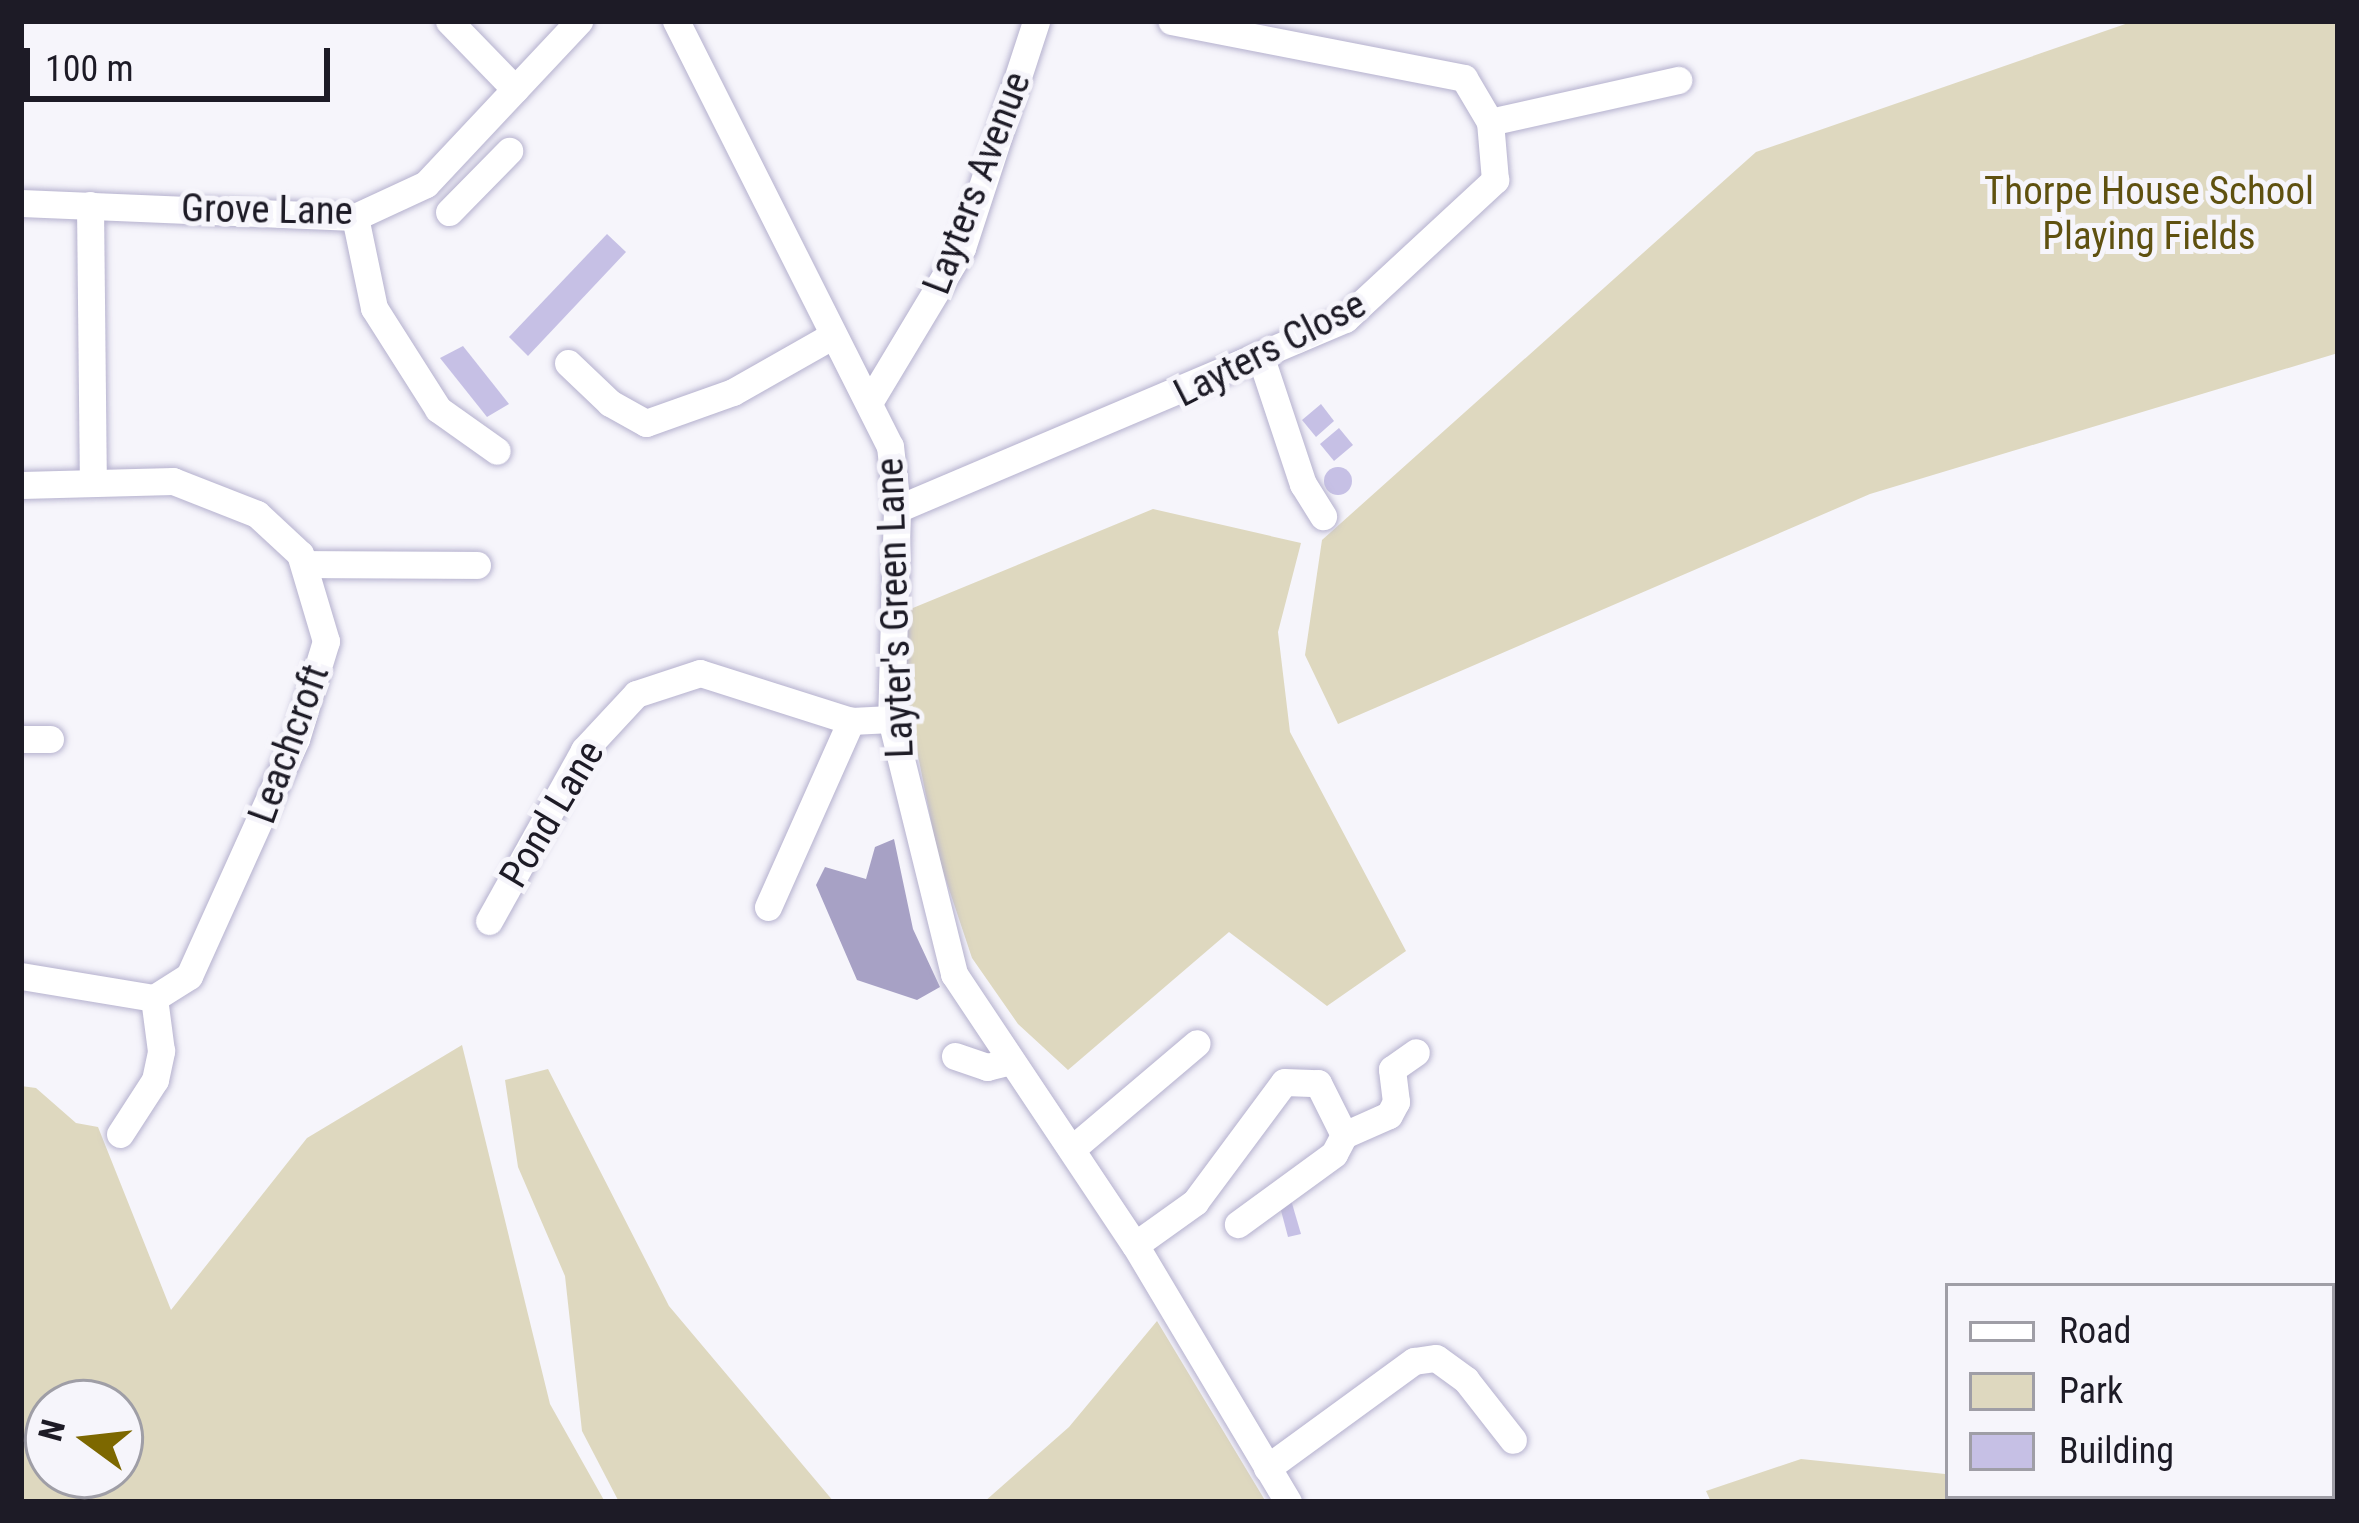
<!DOCTYPE html>
<html>
<head>
<meta charset="utf-8">
<style>
  body { margin:0 }
  #map { position:relative; width:2359px; height:1523px; overflow:hidden; background:#f6f5fb; font-family:"Roboto Condensed",sans-serif }
  div>[style] { position:absolute }
  .green>* { inset:0; background:#ded8bf }
  .water>* { inset:0; background:#a7a1c5 }
  .building>* { inset:0; background:#c6c0e5 }
  .round { border-radius:50% }
  .roads { filter:drop-shadow(0 0 3px #b5b1ce) drop-shadow(0 0 3px #b5b1ce) }
  .minor>* { height:27px; margin:-13.5px; padding:0 13.5px; transform-origin:13.5px; border-radius:13.5px; background:#fff }
  span { translate:-50% -50%; white-space:nowrap; text-align:center; line-height:1.15; -webkit-text-stroke:10px #f6f5fb; paint-order:stroke }
  .street-label { font-size:39px; color:#1d1b26 }
  .park-label { font-size:39px; color:#5f5110 }
  .frame { position:absolute; inset:0; border:24px solid #1d1b26; pointer-events:none }
  .legend { position:absolute; left:1945px; top:1283px; width:390px; height:216px; box-sizing:border-box; background:#f6f5fb; border:3px solid #9f9ea6; margin:0; padding:15px 21px; list-style:none; font-size:36px; color:#1d1b26 }
  .legend li { display:flex; align-items:center; gap:24px; height:60px }
  .legend b { width:60px; border:3px solid #9f9ea6 }
  .north { position:absolute; left:24px; top:1379px; width:120px; height:120px; box-sizing:border-box; background:#f6f5fb; border:3px solid #9f9ea6; border-radius:50%; rotate:285deg; font-size:33px; font-weight:700; line-height:48px; text-align:center; color:#1d1b26 }
  .north::after { content:''; display:block; margin:auto; width:42px; height:54px; background:#7d6800; clip-path:polygon(50% 0,100% 100%,50% 72%,0 100%) }
  .scale { position:absolute; left:24px; top:48px; width:306px; height:54px; box-sizing:border-box; border:6px solid #1d1b26; border-top:0; padding-left:15px; font-size:36px; line-height:42px; white-space:nowrap; color:#1d1b26; -webkit-text-stroke:9px #f6f5fb; paint-order:stroke }
</style>
</head>
<body>
<div id="map">
  <div class="green">
    <i style="clip-path:polygon(2134px 21px,2338px 21px,2338px 353px,1870px 494px,1338px 724px,1305px 655px,1322px 540px,1756px 152px)"></i>
    <i style="clip-path:polygon(1153px 509px,1301px 543px,1278px 632px,1290px 732px,1406px 951px,1327px 1006px,1229px 932px,1068px 1070px,1018px 1024px,972px 958px,938px 856px,905px 690px,908px 610px)"></i>
    <i style="clip-path:polygon(evenodd,462px 1045px,550px 1404px,605px 1502px,21px 1502px,21px 1086px,36px 1088px,76px 1123px,98px 1127px,171px 1310px,307px 1138px,462px 1045px,48px 1403px,120px 1403px,120px 1475px,48px 1475px,48px 1403px)"></i>
    <i style="clip-path:polygon(548px 1069px,669px 1306px,834px 1502px,619px 1502px,582px 1431px,565px 1276px,518px 1167px,505px 1080px)"></i>
    <i style="clip-path:polygon(1157px 1321px,1266px 1502px,984px 1502px,1069px 1427px)"></i>
    <i style="clip-path:polygon(2332px 1381px,2338px 1502px,2292px 1502px,2332px 1496px)"></i>
    <i style="clip-path:polygon(1801px 1459px,1945px 1474px,1948px 1496px,2024px 1502px,1711px 1502px,1706px 1491px)"></i>
  </div>
  <div class="water">
    <i style="clip-path:polygon(894px 839px,913px 929px,940px 987px,917px 1000px,857px 980px,816px 885px,825px 867px,866px 879px,875px 847px)"></i>
  </div>
  <div class="building">
    <i style="clip-path:polygon(607px 234px,626px 252px,528px 356px,509px 337px)"></i>
    <i style="clip-path:polygon(463px 346px,509px 404px,487px 417px,440px 358px)"></i>
    <i style="clip-path:polygon(1321px 404px,1334px 421px,1316px 437px,1302px 420px)"></i>
    <i style="clip-path:polygon(1339px 428px,1353px 445px,1334px 461px,1320px 444px)"></i>
    <i class="round" style="left:1324px;top:467px;width:28px;height:28px"></i>
    <i style="clip-path:polygon(1291px 1200px,1301px 1234px,1288px 1237px,1279px 1203px)"></i>
  </div>
  <div class="roads">
    <div class="minor">
      <i style="left:449px;top:21px;width:95px;rotate:45.9deg"></i>
      <i style="left:676px;top:21px;width:476px;rotate:63.3deg"></i>
      <i style="left:890px;top:446px;width:63px;rotate:83.7deg"></i>
      <i style="left:897px;top:509px;width:210px;rotate:91.6deg"></i>
      <i style="left:891px;top:719px;width:263px;rotate:76.1deg"></i>
      <i style="left:954px;top:974px;width:326px;rotate:56.3deg"></i>
      <i style="left:1135px;top:1245px;width:299px;rotate:59.2deg"></i>
      <i style="left:1490px;top:122px;width:193px;rotate:-12.6deg"></i>
      <i style="left:21px;top:203px;width:334px;rotate:2.4deg"></i>
      <i style="left:355px;top:217px;width:78px;rotate:-24.9deg"></i>
      <i style="left:426px;top:184px;width:224px;rotate:-46.8deg"></i>
      <i style="left:90px;top:205px;width:274px;rotate:89.4deg"></i>
      <i style="left:449px;top:212px;width:86px;rotate:-45.5deg"></i>
      <i style="left:355px;top:217px;width:93px;rotate:78.2deg"></i>
      <i style="left:374px;top:308px;width:120px;rotate:57.6deg"></i>
      <i style="left:438px;top:409px;width:72px;rotate:35.4deg"></i>
      <i style="left:1261px;top:358px;width:133px;rotate:71.6deg"></i>
      <i style="left:1303px;top:484px;width:38px;rotate:58deg"></i>
      <i style="left:568px;top:363px;width:58px;rotate:43.6deg"></i>
      <i style="left:610px;top:403px;width:41px;rotate:29.1deg"></i>
      <i style="left:646px;top:423px;width:92px;rotate:-19.6deg"></i>
      <i style="left:733px;top:392px;width:112px;rotate:-29.6deg"></i>
      <i style="left:870px;top:401px;width:179px;rotate:-59deg"></i>
      <i style="left:962px;top:248px;width:239px;rotate:-71.9deg"></i>
      <i style="left:21px;top:485px;width:152px;rotate:-1.5deg"></i>
      <i style="left:173px;top:481px;width:90px;rotate:21.4deg"></i>
      <i style="left:257px;top:514px;width:59px;rotate:42.9deg"></i>
      <i style="left:300px;top:554px;width:91px;rotate:73.4deg"></i>
      <i style="left:326px;top:641px;width:102px;rotate:107deg"></i>
      <i style="left:296px;top:739px;width:260px;rotate:114.3deg"></i>
      <i style="left:189px;top:976px;width:41px;rotate:147.8deg"></i>
      <i style="left:154px;top:998px;width:135px;rotate:-170.6deg"></i>
      <i style="left:897px;top:509px;width:487px;rotate:-23deg"></i>
      <i style="left:1345px;top:319px;width:205px;rotate:-42.8deg"></i>
      <i style="left:1495px;top:180px;width:58px;rotate:-94.9deg"></i>
      <i style="left:1490px;top:122px;width:51px;rotate:-120.6deg"></i>
      <i style="left:1464px;top:78px;width:298px;rotate:-169deg"></i>
      <i style="left:304px;top:564px;width:173px;rotate:0.3deg"></i>
      <i style="left:21px;top:739px;width:29px"></i>
      <i style="left:768px;top:907px;width:204px;rotate:-66deg"></i>
      <i style="left:489px;top:921px;width:196px;rotate:-60.9deg"></i>
      <i style="left:584px;top:750px;width:76px;rotate:-47.1deg"></i>
      <i style="left:636px;top:694px;width:67px;rotate:-18.2deg"></i>
      <i style="left:700px;top:673px;width:158px;rotate:17.6deg"></i>
      <i style="left:851px;top:721px;width:40px;rotate:-2.9deg"></i>
      <i style="left:955px;top:1056px;width:34px;rotate:19deg"></i>
      <i style="left:987px;top:1067px;width:21px;rotate:-14deg"></i>
      <i style="left:120px;top:1134px;width:64px;rotate:-57.1deg"></i>
      <i style="left:155px;top:1080px;width:30px;rotate:-78deg"></i>
      <i style="left:161px;top:1051px;width:53px;rotate:-97.5deg"></i>
      <i style="left:1344px;top:1135px;width:49px;rotate:-24deg"></i>
      <i style="left:1389px;top:1115px;width:15px;rotate:-62deg"></i>
      <i style="left:1396px;top:1102px;width:33px;rotate:-97deg"></i>
      <i style="left:1392px;top:1069px;width:29px;rotate:-35deg"></i>
      <i style="left:1073px;top:1148px;width:162px;rotate:-40.3deg"></i>
      <i style="left:1135px;top:1245px;width:74px;rotate:-35.6deg"></i>
      <i style="left:1195px;top:1202px;width:149px;rotate:-53.4deg"></i>
      <i style="left:1284px;top:1082px;width:34px;rotate:2deg"></i>
      <i style="left:1318px;top:1083px;width:58px;rotate:63.4deg"></i>
      <i style="left:1344px;top:1135px;width:21px;rotate:118deg"></i>
      <i style="left:1334px;top:1154px;width:119px;rotate:143.9deg"></i>
      <i style="left:1267px;top:1468px;width:182px;rotate:-36.1deg"></i>
      <i style="left:1414px;top:1361px;width:22px;rotate:-8deg"></i>
      <i style="left:1436px;top:1358px;width:37px;rotate:36deg"></i>
      <i style="left:1466px;top:1380px;width:76px;rotate:51.9deg"></i>
    </div>
  </div>
  <div class="street-label">
    <span style="left:977px;top:183px;rotate:-69deg">Layters Avenue</span>
    <span style="left:267px;top:210px;rotate:1deg">Grove Lane</span>
    <span style="left:1270px;top:349px;rotate:-27deg">Layters Close</span>
    <span style="left:895px;top:608px;rotate:-92deg">Layter's Green Lane</span>
    <span style="left:289px;top:744px;rotate:-70deg">Leachcroft</span>
    <span style="left:552px;top:814px;rotate:-59deg">Pond Lane</span>
  </div>
  <div class="park-label">
    <span style="left:2149px;top:214px">Thorpe House School<br>Playing Fields</span>
  </div>
  <div class="frame"></div>
  <ul class="legend">
  <li><b style="height:15px;background:#fff"></b>Road</li>
  <li><b style="height:33px;background:#ded8bf"></b>Park</li>
  <li><b style="height:33px;background:#c6c0e5"></b>Building</li>
  </ul>
  <div class="north">N</div>
  <div class="scale">100 m</div>
</div>
</body>
</html>
